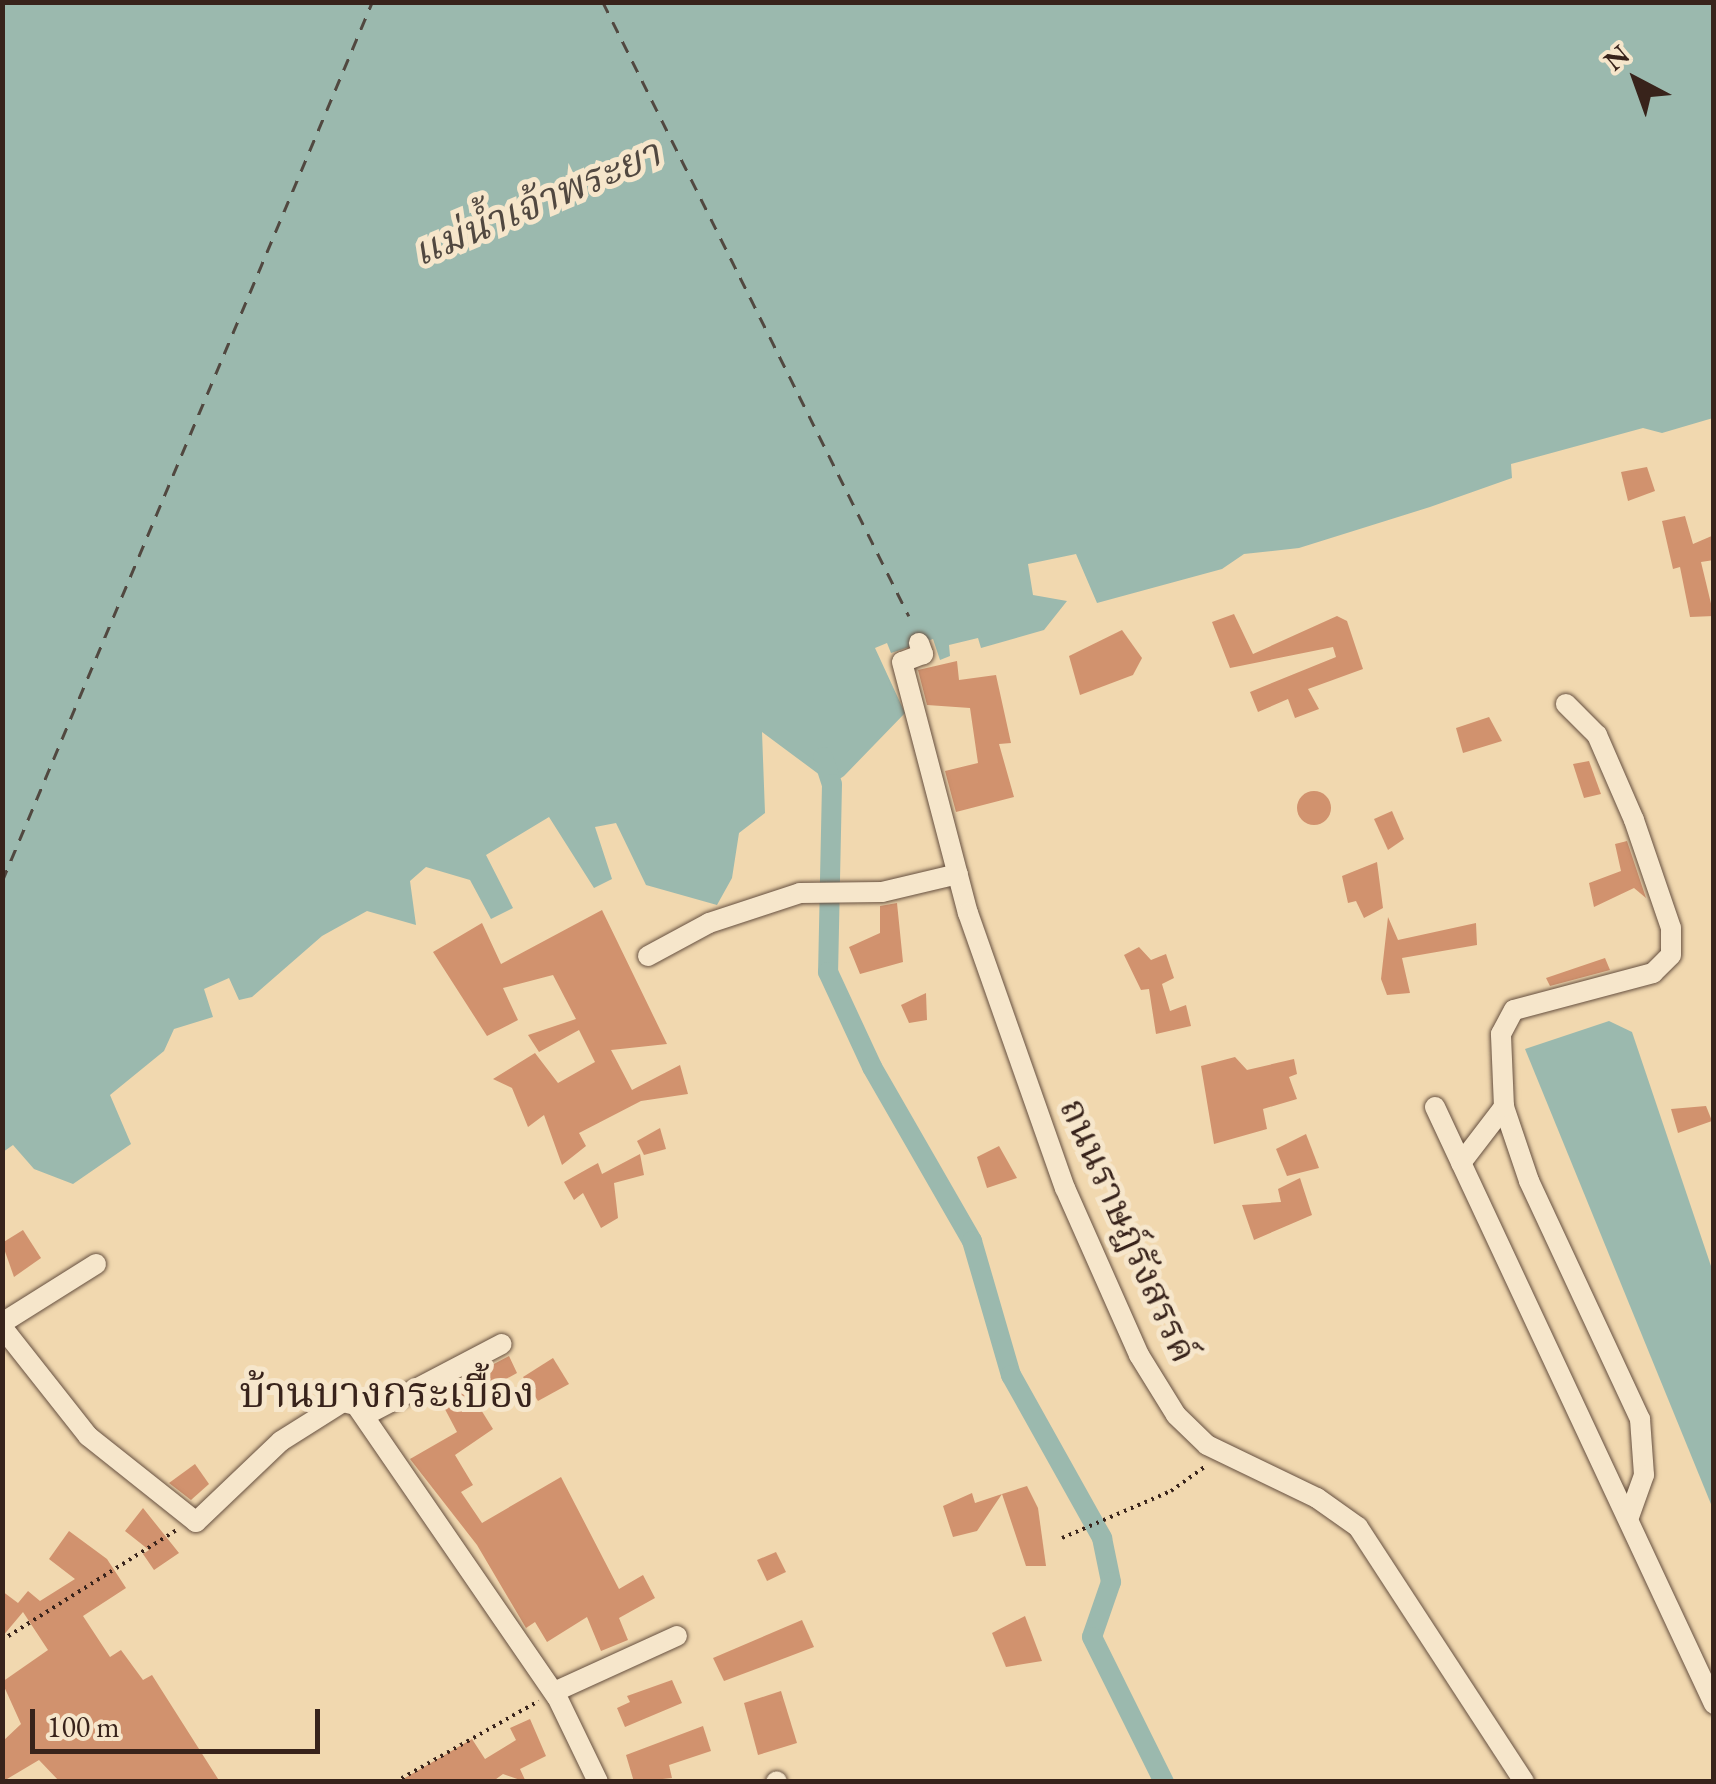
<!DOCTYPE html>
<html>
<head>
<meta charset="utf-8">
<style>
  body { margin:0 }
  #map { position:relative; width:1716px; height:1784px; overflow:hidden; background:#f1d8af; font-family:"EB Garamond","Noto Serif Thai",serif }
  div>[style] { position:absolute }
  .water>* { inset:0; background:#9bb9ae }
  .canal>* { height:20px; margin:-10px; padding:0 10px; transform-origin:10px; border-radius:10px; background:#9bb9ae }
  .ferry>* { height:2.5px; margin-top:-1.25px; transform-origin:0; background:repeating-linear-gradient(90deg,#514840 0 12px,transparent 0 22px) }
  .building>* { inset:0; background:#d1926e }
  .round { border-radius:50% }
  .path>* { height:4px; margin-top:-2px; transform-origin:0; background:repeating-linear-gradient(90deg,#38231b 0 2.5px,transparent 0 7.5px) }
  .roads { filter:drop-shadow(0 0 2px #665040) drop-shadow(0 0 2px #665040) }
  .minor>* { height:20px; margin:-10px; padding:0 10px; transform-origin:10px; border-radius:10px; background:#f6e6cb }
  span { translate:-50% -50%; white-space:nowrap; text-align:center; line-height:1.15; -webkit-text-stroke:10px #f6e6cb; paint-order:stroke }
  .street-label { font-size:38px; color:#38231b }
  .water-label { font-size:40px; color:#514840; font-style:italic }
  .quarter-label { font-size:42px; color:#38231b }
  .frame { position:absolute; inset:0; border:5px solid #38231b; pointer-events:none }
  .north { position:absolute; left:1586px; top:30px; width:100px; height:100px; -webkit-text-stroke:8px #f6e6cb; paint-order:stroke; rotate:319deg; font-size:28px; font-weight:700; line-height:40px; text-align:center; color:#38231b }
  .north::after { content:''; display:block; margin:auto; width:35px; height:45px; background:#38231b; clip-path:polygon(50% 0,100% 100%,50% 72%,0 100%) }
  .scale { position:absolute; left:30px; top:1709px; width:290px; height:45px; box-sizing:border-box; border:5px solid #38231b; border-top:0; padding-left:12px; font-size:30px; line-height:35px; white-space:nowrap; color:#38231b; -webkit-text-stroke:8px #f6e6cb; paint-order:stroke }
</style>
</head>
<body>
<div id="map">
  <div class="water">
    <i style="clip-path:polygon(3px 3px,1713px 3px,1713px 418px,1662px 433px,1643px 428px,1511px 464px,1512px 478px,1430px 507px,1299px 548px,1244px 554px,1222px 569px,1097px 603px,1076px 554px,1028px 564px,1033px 595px,1067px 601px,1044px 630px,981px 648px,978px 638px,949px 645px,950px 656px,940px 660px,933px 639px,891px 653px,887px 643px,875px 648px,905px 713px,844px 776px,832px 784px,762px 732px,765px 813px,739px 833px,732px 878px,717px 905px,646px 885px,616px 823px,595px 827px,612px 879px,594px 888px,549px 817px,486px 855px,513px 908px,491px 919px,470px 880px,426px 867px,410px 881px,416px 925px,367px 911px,322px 936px,252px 997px,239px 1000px,229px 978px,204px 989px,213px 1017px,174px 1029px,164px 1051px,110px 1095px,131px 1144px,73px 1184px,34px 1169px,13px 1145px,3px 1152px)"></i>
    <i style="clip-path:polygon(1609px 1021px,1632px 1032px,1713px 1272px,1713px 1509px,1525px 1049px)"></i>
  </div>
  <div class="canal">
    <i style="left:823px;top:757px;width:28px;rotate:72deg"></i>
    <i style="left:832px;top:784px;width:188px;rotate:91.2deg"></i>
    <i style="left:828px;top:972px;width:105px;rotate:65.1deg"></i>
    <i style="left:872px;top:1067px;width:201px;rotate:60.1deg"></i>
    <i style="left:972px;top:1241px;width:140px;rotate:73.8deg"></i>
    <i style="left:1011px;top:1375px;width:187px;rotate:60.8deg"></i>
    <i style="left:1102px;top:1538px;width:45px;rotate:78.4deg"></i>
    <i style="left:1111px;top:1582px;width:58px;rotate:109.1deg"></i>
    <i style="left:1092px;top:1637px;width:162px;rotate:63.6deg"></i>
  </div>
  <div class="ferry">
    <i style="left:603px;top:2px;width:686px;rotate:63.51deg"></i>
    <i style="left:2px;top:881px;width:954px;rotate:-67.17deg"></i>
  </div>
  <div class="building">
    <i style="clip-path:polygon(1647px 467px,1655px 491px,1628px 501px,1621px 472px)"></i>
    <i style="clip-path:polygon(1685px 516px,1693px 544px,1714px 535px,1714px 560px,1701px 562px,1714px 616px,1690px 617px,1680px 567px,1673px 569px,1662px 521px)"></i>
    <i style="clip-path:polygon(1234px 614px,1253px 654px,1337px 616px,1347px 621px,1363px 669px,1308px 689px,1319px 709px,1295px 718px,1288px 699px,1258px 712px,1250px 692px,1336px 657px,1333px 647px,1230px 668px,1212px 622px)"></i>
    <i style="clip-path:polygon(1122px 630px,1142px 658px,1133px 675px,1080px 695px,1069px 656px)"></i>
    <i style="clip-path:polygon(957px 661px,959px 680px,996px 675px,1011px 743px,999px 744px,1014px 797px,956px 812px,945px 771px,978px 763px,970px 708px,927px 705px,918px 670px)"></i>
    <i style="clip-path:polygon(1489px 717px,1502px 741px,1463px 753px,1456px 728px)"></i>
    <i style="clip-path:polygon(1589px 761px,1601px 794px,1584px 798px,1573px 764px)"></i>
    <i class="round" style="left:1297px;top:791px;width:34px;height:34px"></i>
    <i style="clip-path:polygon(1392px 811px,1404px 839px,1388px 850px,1374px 819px)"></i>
    <i style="clip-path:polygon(1627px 841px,1646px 898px,1634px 888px,1594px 907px,1589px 883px,1621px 871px,1615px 844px)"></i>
    <i style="clip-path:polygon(1377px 862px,1383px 908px,1364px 918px,1356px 901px,1348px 903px,1342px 876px)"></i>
    <i style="clip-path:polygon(897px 903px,903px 962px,860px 974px,849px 947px,880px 933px,880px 906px)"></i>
    <i style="clip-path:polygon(602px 910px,667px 1044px,611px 1050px,632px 1090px,680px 1065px,688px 1094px,641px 1101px,579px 1133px,586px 1146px,562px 1165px,544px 1115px,528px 1127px,512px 1088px,493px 1079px,535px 1053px,558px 1083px,595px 1062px,579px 1030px,539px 1052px,528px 1035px,576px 1019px,553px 975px,503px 988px,518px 1020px,487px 1036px,433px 952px,482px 923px,501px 964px)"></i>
    <i style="clip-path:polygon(1388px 917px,1398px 940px,1476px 923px,1477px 945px,1402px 958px,1410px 993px,1387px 995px,1381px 979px)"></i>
    <i style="clip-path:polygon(1139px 947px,1151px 960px,1166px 954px,1174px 978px,1162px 984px,1170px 1011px,1186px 1005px,1191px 1026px,1156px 1034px,1149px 989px,1141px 990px,1124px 955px)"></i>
    <i style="clip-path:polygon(1605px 958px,1610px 970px,1550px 986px,1546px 978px)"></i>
    <i style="clip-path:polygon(926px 993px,927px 1020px,909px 1023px,901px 1005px)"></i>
    <i style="clip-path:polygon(1235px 1057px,1247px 1070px,1294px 1059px,1297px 1074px,1289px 1077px,1297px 1099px,1263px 1109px,1267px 1129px,1214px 1144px,1201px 1066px)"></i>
    <i style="clip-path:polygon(1706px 1106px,1712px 1121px,1678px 1133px,1671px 1109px)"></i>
    <i style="clip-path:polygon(660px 1128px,666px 1149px,644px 1155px,637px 1141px)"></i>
    <i style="clip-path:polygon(1306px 1134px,1319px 1168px,1287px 1176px,1276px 1149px)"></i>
    <i style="clip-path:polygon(999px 1146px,1017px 1178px,987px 1188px,977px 1157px)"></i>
    <i style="clip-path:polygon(640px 1154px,644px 1175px,614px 1183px,618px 1218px,601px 1228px,583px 1193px,574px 1200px,564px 1182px,598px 1163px,602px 1174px)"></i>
    <i style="clip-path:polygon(1300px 1178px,1312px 1215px,1254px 1240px,1242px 1205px,1281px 1202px,1278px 1189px)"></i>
    <i style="clip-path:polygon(23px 1230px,41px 1258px,14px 1277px,2px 1243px)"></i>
    <i style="clip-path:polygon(509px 1356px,517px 1373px,473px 1397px,493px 1429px,455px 1455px,473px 1485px,461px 1492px,482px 1523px,561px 1477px,619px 1589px,643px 1575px,655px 1598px,619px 1618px,628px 1640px,601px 1651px,587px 1617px,547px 1642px,535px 1622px,526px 1628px,477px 1545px,410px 1459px,457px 1432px,437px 1394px)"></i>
    <i style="clip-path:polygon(553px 1358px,569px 1384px,538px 1401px,523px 1377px)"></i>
    <i style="clip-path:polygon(195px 1464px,209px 1484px,191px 1500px,169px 1483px)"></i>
    <i style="clip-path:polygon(1027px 1486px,1038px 1508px,1046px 1566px,1026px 1566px,1002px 1494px)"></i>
    <i style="clip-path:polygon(972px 1493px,975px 1503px,1002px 1494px,977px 1531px,953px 1537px,943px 1506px)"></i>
    <i style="clip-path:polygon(143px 1508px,179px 1553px,154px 1570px,143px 1554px,149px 1550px,125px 1531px)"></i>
    <i style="clip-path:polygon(69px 1531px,107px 1559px,126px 1588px,83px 1616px,110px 1657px,121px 1650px,143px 1680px,152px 1675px,220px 1782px,60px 1782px,39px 1760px,2px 1782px,2px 1742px,21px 1724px,2px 1682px,48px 1650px,23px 1612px,2px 1637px,2px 1591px,18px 1603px,28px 1591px,40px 1601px,75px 1579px,49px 1559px)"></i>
    <i style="clip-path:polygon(776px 1552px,786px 1572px,767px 1581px,757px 1560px)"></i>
    <i style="clip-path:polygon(1025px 1616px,1042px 1661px,1006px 1667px,992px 1633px)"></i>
    <i style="clip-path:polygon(802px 1620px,814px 1647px,724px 1681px,713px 1658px)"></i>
    <i style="clip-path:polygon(672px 1680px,682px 1703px,625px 1727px,617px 1708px,630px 1702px,627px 1696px)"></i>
    <i style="clip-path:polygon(781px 1691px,797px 1743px,758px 1755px,744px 1703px)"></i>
    <i style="clip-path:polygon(530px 1719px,546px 1756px,520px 1769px,526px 1782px,503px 1774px,492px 1782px,398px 1782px,472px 1739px,485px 1759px,516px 1740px,510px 1728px)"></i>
    <i style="clip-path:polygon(703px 1726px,711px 1751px,669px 1765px,672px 1778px,634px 1782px,626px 1755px)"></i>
  </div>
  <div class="path">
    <i style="left:1062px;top:1538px;width:119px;rotate:-23.3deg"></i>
    <i style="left:1171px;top:1491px;width:44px;rotate:-35.8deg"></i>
    <i style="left:2px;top:1640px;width:208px;rotate:-32.2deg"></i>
    <i style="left:395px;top:1782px;width:165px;rotate:-29.4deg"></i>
    <i style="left:1468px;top:1782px;width:7px"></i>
  </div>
  <div class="roads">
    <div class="minor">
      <i style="left:919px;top:643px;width:12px;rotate:70deg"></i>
      <i style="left:923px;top:654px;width:22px;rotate:159deg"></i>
      <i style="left:902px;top:662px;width:260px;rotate:75.3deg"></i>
      <i style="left:968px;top:913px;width:292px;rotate:70.6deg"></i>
      <i style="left:1065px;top:1188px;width:183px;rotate:66.1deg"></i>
      <i style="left:1139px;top:1355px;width:70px;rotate:58.3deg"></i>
      <i style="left:1176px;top:1415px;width:43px;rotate:44.1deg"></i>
      <i style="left:1207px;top:1445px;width:122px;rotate:25.7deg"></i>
      <i style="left:1317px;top:1498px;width:50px;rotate:35.3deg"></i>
      <i style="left:1358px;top:1527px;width:304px;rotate:56.9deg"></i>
      <i style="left:648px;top:956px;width:69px;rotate:-28.4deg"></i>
      <i style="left:709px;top:923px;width:96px;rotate:-18.2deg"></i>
      <i style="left:800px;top:893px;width:82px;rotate:-0.7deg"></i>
      <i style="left:882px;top:892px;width:78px;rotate:-13.3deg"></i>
      <i style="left:1435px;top:1107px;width:659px;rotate:64.95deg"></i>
      <i style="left:1504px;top:1107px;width:78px;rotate:71.3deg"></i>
      <i style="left:1529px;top:1181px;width:263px;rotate:65deg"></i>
      <i style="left:1640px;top:1419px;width:56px;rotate:85.9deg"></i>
      <i style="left:1644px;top:1475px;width:45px;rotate:109.7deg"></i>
      <i style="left:1461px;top:1163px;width:71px;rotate:-52.5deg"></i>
      <i style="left:1504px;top:1107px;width:73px;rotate:-92.4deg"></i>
      <i style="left:1501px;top:1034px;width:27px;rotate:-62deg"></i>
      <i style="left:1514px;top:1010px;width:144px;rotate:-14.9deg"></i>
      <i style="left:1653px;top:973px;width:25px;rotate:-45deg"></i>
      <i style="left:1671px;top:955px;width:27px;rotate:-90deg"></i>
      <i style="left:1671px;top:928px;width:114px;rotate:-108.9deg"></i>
      <i style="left:1634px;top:820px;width:93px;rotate:-113.5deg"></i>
      <i style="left:1597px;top:735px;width:44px;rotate:-135deg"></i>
      <i style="left:2px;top:1323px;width:111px;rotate:-32.1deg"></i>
      <i style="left:2px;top:1327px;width:139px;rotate:51.7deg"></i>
      <i style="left:88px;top:1436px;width:138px;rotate:38.5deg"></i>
      <i style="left:196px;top:1522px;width:117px;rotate:-43.6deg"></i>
      <i style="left:281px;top:1441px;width:73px;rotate:-32.2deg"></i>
      <i style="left:343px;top:1402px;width:13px;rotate:13deg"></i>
      <i style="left:356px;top:1405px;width:354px;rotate:55.5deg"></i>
      <i style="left:557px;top:1697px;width:94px;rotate:64.2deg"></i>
      <i style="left:366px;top:1415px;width:153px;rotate:-27.6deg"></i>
      <i style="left:554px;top:1692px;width:135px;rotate:-24.5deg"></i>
      <i style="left:776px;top:1782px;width:1px;rotate:-45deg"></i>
    </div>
  </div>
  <div class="street-label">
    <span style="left:1129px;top:1230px;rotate:66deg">ถนนราษฎ์รังสรรค์</span>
  </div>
  <div class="water-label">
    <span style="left:536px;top:202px;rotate:-23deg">แม่น้ำเจ้าพระยา</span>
  </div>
  <div class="quarter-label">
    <span style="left:387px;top:1393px">บ้านบางกระเบื้อง</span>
  </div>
  <div class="frame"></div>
  <div class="north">N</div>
  <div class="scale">100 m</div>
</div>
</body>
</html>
